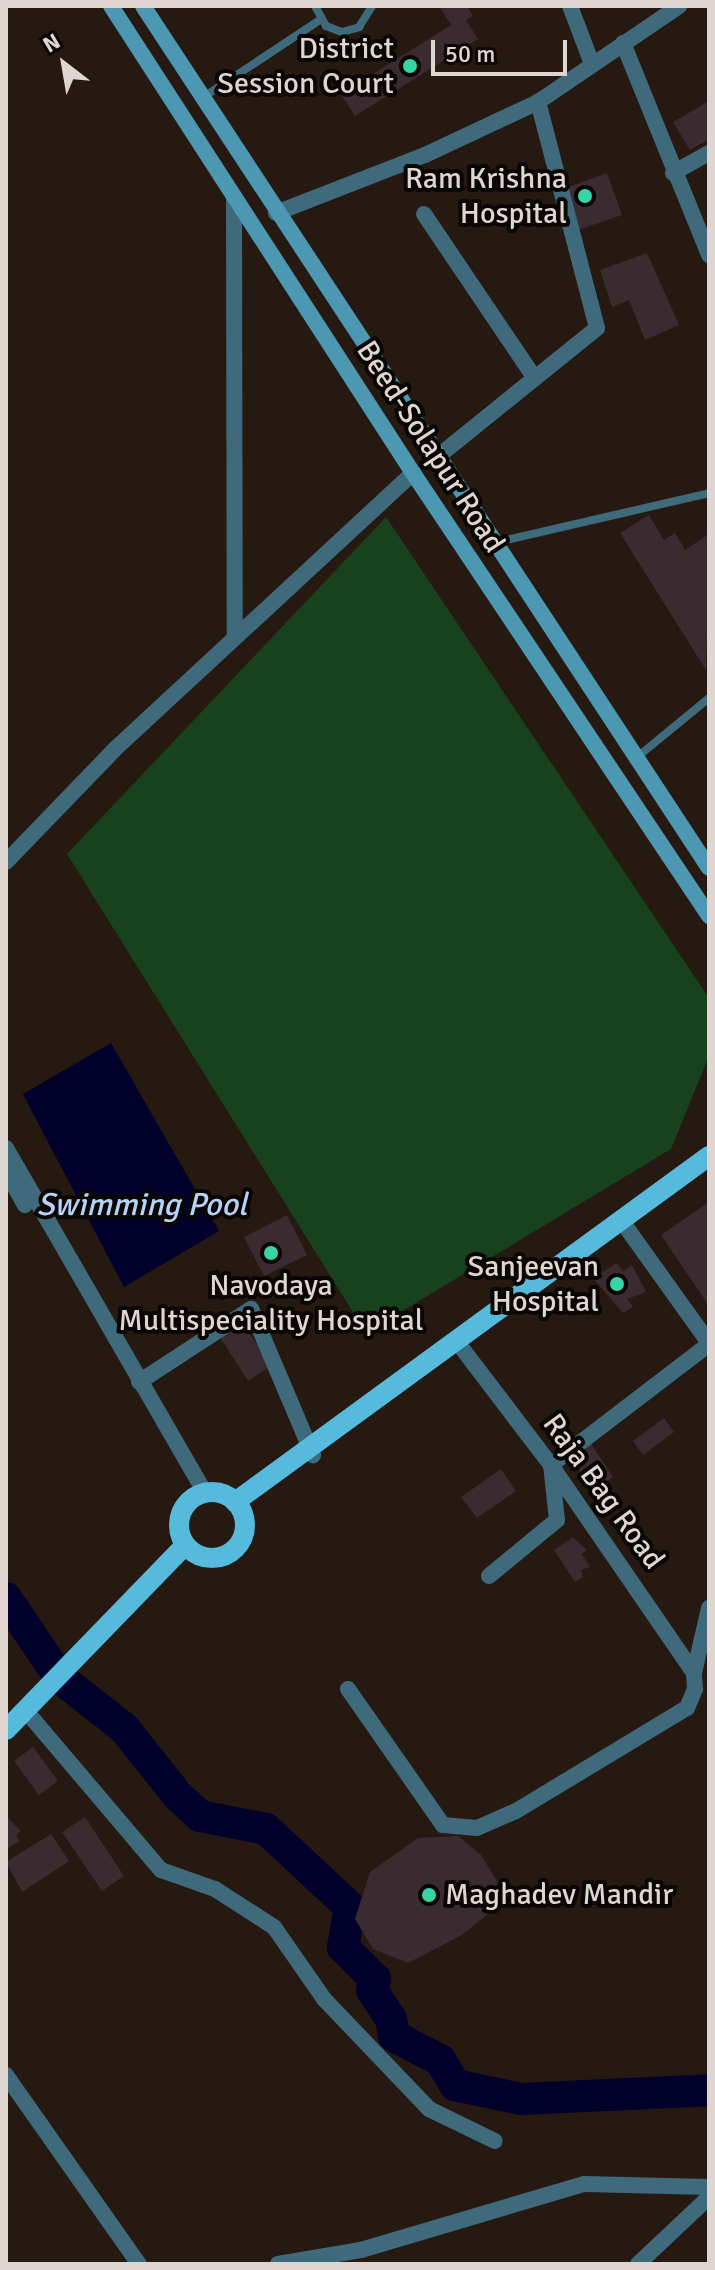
<!DOCTYPE html>
<html>
<head>
<meta charset="utf-8">
<style>
  body { margin:0 }
  #map { position:relative; width:715px; height:2270px; overflow:hidden; background:#251912; font-family:Signika,sans-serif }
  div>[style] { position:absolute }
  .green>* { inset:0; background:#18421e }
  .water>* { inset:0; background:#00002a }
  .river>* { height:32px; margin:-16px; padding:0 16px; transform-origin:16px; border-radius:16px; background:#00002a }
  .building>* { inset:0; background:#3a2b31 }
  .service>* { height:8px; margin:-4px; padding:0 4px; transform-origin:4px; border-radius:4px; background:#3e6a7b }
  .minor>* { height:16px; margin:-8px; padding:0 8px; transform-origin:8px; border-radius:8px; background:#3e6a7b }
  .tertiary>* { height:16px; margin:-8px; padding:0 8px; transform-origin:8px; border-radius:8px; background:#3e6a7b }
  .secondary>* { height:16px; margin:-8px; padding:0 8px; transform-origin:8px; border-radius:8px; background:#4c97b2 }
  .primary>* { height:20px; margin:-10px; padding:0 10px; transform-origin:10px; border-radius:10px; background:#56badd }
  .primary>.ring { margin:-10px; padding:0; box-sizing:content-box; background:none; border:20px solid #56badd; border-radius:50% }
  .dots>* { width:22px; height:22px; translate:-50% -50%; box-sizing:border-box; border:4px solid #0a0604; border-radius:50% }
  span { translate:-50% -50%; white-space:nowrap; text-align:center; line-height:1.15; -webkit-text-stroke:8px #0a0604; paint-order:stroke }
  .poi-label { font-size:30px; color:#dfd6d1 }
  .right { translate:-100% -50%; text-align:right }
  .left { translate:0 -50%; text-align:left }
  .street-label { font-size:30px; color:#dfd6d1 }
  .water-label { font-size:32px; color:#b6d2f8; font-style:italic }
  .frame { position:absolute; inset:0; border:8px solid #dfd6d1; pointer-events:none }
  .north { position:absolute; left:24px; top:24px; width:80px; height:80px; -webkit-text-stroke:6px #0a0604; paint-order:stroke; rotate:329deg; font-size:22px; font-weight:700; line-height:32px; text-align:center; color:#dfd6d1 }
  .north::after { content:''; display:block; margin:auto; width:28px; height:36px; background:#dfd6d1; clip-path:polygon(50% 0,100% 100%,50% 72%,0 100%) }
  .scale { position:absolute; left:431px; top:40px; width:136px; height:36px; box-sizing:border-box; border:4px solid #dfd6d1; border-top:0; padding-left:10px; font-size:24px; line-height:28px; white-space:nowrap; color:#dfd6d1; -webkit-text-stroke:6px #0a0604; paint-order:stroke }
</style>
</head>
<body>
<div id="map">
  <div class="green">
    <i style="clip-path:polygon(386px 517px,709px 998px,709px 1056px,671px 1149px,366px 1333px,67px 854px)"></i>
  </div>
  <div class="water">
    <i style="clip-path:polygon(111px 1043px,219px 1231px,124px 1287px,23px 1094px)"></i>
  </div>
  <div class="river">
    <i style="left:6px;top:1598px;width:97px;rotate:56deg"></i>
    <i style="left:60px;top:1678px;width:81px;rotate:38deg"></i>
    <i style="left:124px;top:1728px;width:87px;rotate:51.5deg"></i>
    <i style="left:178px;top:1796px;width:30px;rotate:42deg"></i>
    <i style="left:200px;top:1816px;width:67px;rotate:11.1deg"></i>
    <i style="left:266px;top:1829px;width:115px;rotate:42.9deg"></i>
    <i style="left:350px;top:1907px;width:41px;rotate:99.9deg"></i>
    <i style="left:343px;top:1947px;width:45px;rotate:45deg"></i>
    <i style="left:375px;top:1979px;width:11px;rotate:105deg"></i>
    <i style="left:372px;top:1990px;width:35px;rotate:57deg"></i>
    <i style="left:391px;top:2019px;width:17px;rotate:80deg"></i>
    <i style="left:394px;top:2036px;width:52px;rotate:27.6deg"></i>
    <i style="left:440px;top:2060px;width:29px;rotate:59deg"></i>
    <i style="left:455px;top:2085px;width:67px;rotate:12deg"></i>
    <i style="left:521px;top:2099px;width:188px;rotate:-2.7deg"></i>
  </div>
  <div class="building">
    <i style="clip-path:polygon(439px 6px,467px 6px,473px 16px,466px 20px,478px 39px,355px 116px,341px 94px,451px 25px)"></i>
    <i style="clip-path:polygon(709px 101px,709px 139px,690px 150px,673px 122px)"></i>
    <i style="clip-path:polygon(607px 173px,622px 215px,578px 230px,563px 189px)"></i>
    <i style="clip-path:polygon(647px 253px,679px 325px,645px 340px,629px 300px,612px 307px,600px 270px)"></i>
    <i style="clip-path:polygon(649px 515px,664px 540px,675px 533px,685px 550px,709px 534px,706px 670px,620px 533px)"></i>
    <i style="clip-path:polygon(709px 1202px,709px 1306px,661px 1235px)"></i>
    <i style="clip-path:polygon(287px 1215px,307px 1255px,264px 1276px,244px 1237px)"></i>
    <i style="clip-path:polygon(617px 1263px,623px 1271px,632px 1265px,646px 1292px,627px 1299px,633px 1307px,623px 1313px,593px 1278px)"></i>
    <i style="clip-path:polygon(240px 1319px,271px 1366px,248px 1381px,218px 1334px)"></i>
    <i style="clip-path:polygon(664px 1418px,674px 1432px,643px 1455px,633px 1441px)"></i>
    <i style="clip-path:polygon(590px 1442px,613px 1477px,592px 1491px,569px 1456px)"></i>
    <i style="clip-path:polygon(501px 1469px,516px 1491px,477px 1518px,461px 1497px)"></i>
    <i style="clip-path:polygon(573px 1537px,587px 1550px,582px 1554px,590px 1567px,581px 1570px,583px 1577px,575px 1582px,554px 1550px)"></i>
    <i style="clip-path:polygon(33px 1747px,58px 1781px,39px 1795px,14px 1761px)"></i>
    <i style="clip-path:polygon(6px 1816px,21px 1831px,16px 1835px,20px 1841px,6px 1849px)"></i>
    <i style="clip-path:polygon(85px 1817px,124px 1876px,102px 1891px,62px 1832px)"></i>
    <i style="clip-path:polygon(51px 1834px,69px 1861px,22px 1892px,6px 1862px)"></i>
    <i style="clip-path:polygon(458px 1836px,481px 1855px,497px 1881px,494px 1909px,462px 1935px,408px 1963px,373px 1949px,355px 1919px,370px 1872px,418px 1838px)"></i>
  </div>
  <div class="service">
    <i style="left:315px;top:6px;width:23px;rotate:61deg"></i>
    <i style="left:326px;top:26px;width:17px;rotate:21deg"></i>
    <i style="left:342px;top:32px;width:18px;rotate:-16deg"></i>
    <i style="left:359px;top:27px;width:25px;rotate:-58deg"></i>
    <i style="left:202px;top:98px;width:141px;rotate:-33.5deg"></i>
    <i style="left:493px;top:543px;width:222px;rotate:-13deg"></i>
    <i style="left:636px;top:758px;width:94px;rotate:-39.4deg"></i>
  </div>
  <div class="minor">
    <i style="left:570px;top:6px;width:62px;rotate:69.2deg"></i>
    <i style="left:623px;top:43px;width:229px;rotate:67.9deg"></i>
    <i style="left:673px;top:173px;width:41px;rotate:-29.1deg"></i>
    <i style="left:234px;top:199px;width:438px;rotate:89.9deg"></i>
    <i style="left:276px;top:213px;width:160px;rotate:-21.3deg"></i>
    <i style="left:425px;top:155px;width:125px;rotate:-25.1deg"></i>
    <i style="left:538px;top:102px;width:171px;rotate:-34.2deg"></i>
    <i style="left:424px;top:214px;width:197px;rotate:56deg"></i>
    <i style="left:436px;top:458px;width:207px;rotate:-38.9deg"></i>
    <i style="left:597px;top:328px;width:234px;rotate:-104.6deg"></i>
    <i style="left:6px;top:862px;width:157px;rotate:-46deg"></i>
    <i style="left:115px;top:749px;width:406px;rotate:-42.8deg"></i>
    <i style="left:626px;top:1227px;width:143px;rotate:54.4deg"></i>
    <i style="left:461px;top:1347px;width:148px;rotate:52.7deg"></i>
    <i style="left:551px;top:1465px;width:252px;rotate:55.5deg"></i>
    <i style="left:139px;top:1382px;width:134px;rotate:-33.1deg"></i>
    <i style="left:251px;top:1309px;width:159px;rotate:67deg"></i>
    <i style="left:489px;top:1576px;width:88px;rotate:-39.5deg"></i>
    <i style="left:557px;top:1520px;width:55px;rotate:-96.2deg"></i>
    <i style="left:551px;top:1465px;width:199px;rotate:-37.4deg"></i>
    <i style="left:348px;top:1689px;width:166px;rotate:55.1deg"></i>
    <i style="left:443px;top:1825px;width:34px;rotate:5deg"></i>
    <i style="left:477px;top:1828px;width:43px;rotate:-23.6deg"></i>
    <i style="left:516px;top:1811px;width:200px;rotate:-31.1deg"></i>
    <i style="left:687px;top:1708px;width:21px;rotate:-67deg"></i>
    <i style="left:695px;top:1689px;width:16px;rotate:-94deg"></i>
    <i style="left:694px;top:1673px;width:67px;rotate:-77deg"></i>
    <i style="left:26px;top:1711px;width:209px;rotate:49.7deg"></i>
    <i style="left:161px;top:1870px;width:57px;rotate:19.4deg"></i>
    <i style="left:215px;top:1889px;width:70px;rotate:32.8deg"></i>
    <i style="left:274px;top:1927px;width:88px;rotate:55.2deg"></i>
    <i style="left:324px;top:1999px;width:152px;rotate:46.3deg"></i>
    <i style="left:429px;top:2109px;width:73px;rotate:25.9deg"></i>
    <i style="left:278px;top:2264px;width:84px;rotate:-9.6deg"></i>
    <i style="left:361px;top:2250px;width:233px;rotate:-16.5deg"></i>
    <i style="left:584px;top:2184px;width:125px;rotate:1.4deg"></i>
    <i style="left:638px;top:2264px;width:98px;rotate:-43.3deg"></i>
  </div>
  <div class="tertiary">
    <i style="left:6px;top:1148px;width:398px;rotate:60deg"></i>
    <i style="left:6px;top:1171px;width:39px;rotate:61deg"></i>
    <i style="left:6px;top:2075px;width:231px;rotate:54.9deg"></i>
  </div>
  <div class="secondary">
    <i style="left:111px;top:6px;width:556px;rotate:57.11deg"></i>
    <i style="left:413px;top:473px;width:533px;rotate:56.25deg"></i>
    <i style="left:143px;top:6px;width:1031px;rotate:56.71deg"></i>
  </div>
  <div class="primary">
    <i class="ring" style="left:179px;top:1492px;width:46px;height:46px"></i>
    <i style="left:235px;top:1502px;width:587px;rotate:-36.13deg"></i>
    <i style="left:6px;top:1730px;width:257px;rotate:-45.9deg"></i>
  </div>
  <div class="dots">
    <i style="left:410px;top:66px;background:#37d4a6"></i>
    <i style="left:585px;top:196px;background:#37d4a6"></i>
    <i style="left:271px;top:1253px;background:#37d4a6"></i>
    <i style="left:617px;top:1284px;background:#37d4a6"></i>
    <i style="left:429px;top:1895px;background:#37d4a6"></i>
  </div>
  <div class="poi-label">
    <span class="right" style="left:394px;top:66px">District<br>Session Court</span>
    <span class="right" style="left:567px;top:196px">Ram Krishna<br>Hospital</span>
    <span class="right" style="left:599px;top:1284px">Sanjeevan<br>Hospital</span>
    <span style="left:271px;top:1303px">Navodaya<br>Multispeciality Hospital</span>
    <span class="left" style="left:445px;top:1895px">Maghadev Mandir</span>
  </div>
  <div class="street-label">
    <span style="left:430px;top:447px;rotate:57deg">Beed-Solapur Road</span>
    <span style="left:603px;top:1492px;rotate:54deg">Raja Bag Road</span>
  </div>
  <div class="water-label">
    <span style="left:142px;top:1205px">Swimming Pool</span>
  </div>
  <div class="frame"></div>
  <div class="north">N</div>
  <div class="scale">50 m</div>
</div>
</body>
</html>
